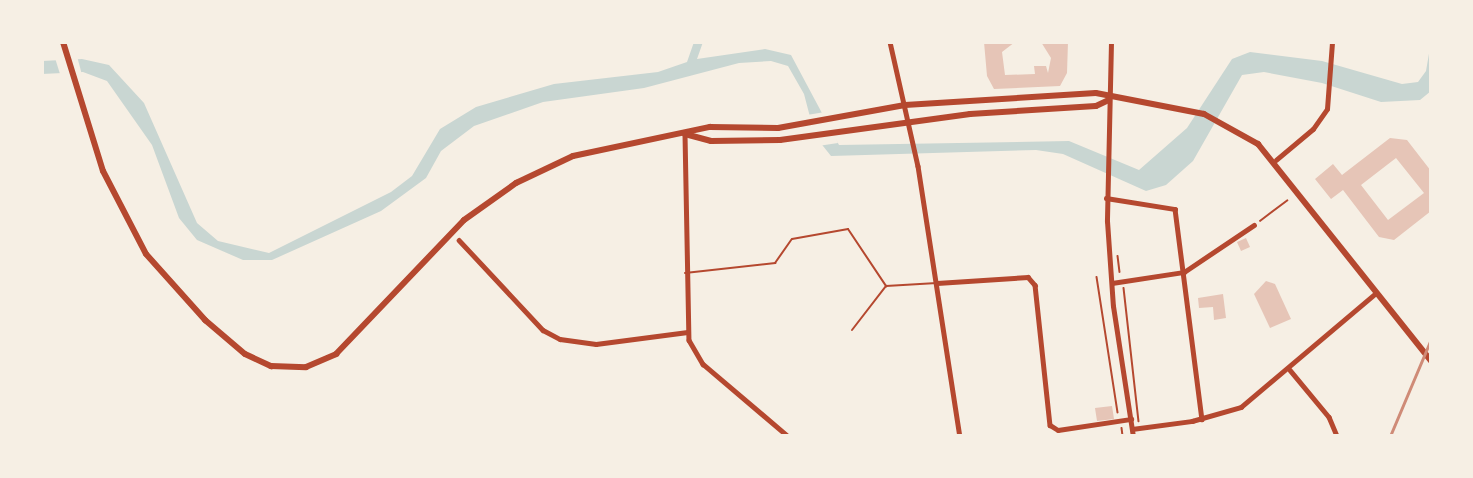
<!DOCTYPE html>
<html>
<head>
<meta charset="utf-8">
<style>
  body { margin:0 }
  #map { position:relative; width:1473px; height:478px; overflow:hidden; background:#f6efe4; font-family:"DM Sans",sans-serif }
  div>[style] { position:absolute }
  .water>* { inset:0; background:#c9d6d2 }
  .pier>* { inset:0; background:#f6efe4 }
  .building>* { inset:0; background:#e6c5b7 }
  .path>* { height:1.5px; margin:-0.75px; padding:0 0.75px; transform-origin:0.75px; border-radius:0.75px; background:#b5482f }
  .service>* { height:2px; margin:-1px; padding:0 1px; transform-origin:1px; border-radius:1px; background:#b5482f }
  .minor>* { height:4.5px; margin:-2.25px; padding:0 2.25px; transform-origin:2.25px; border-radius:2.25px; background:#b5482f }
  .tertiary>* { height:5px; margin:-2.5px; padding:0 2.5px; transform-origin:2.5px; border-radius:2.5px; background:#b5482f }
  .secondary>* { height:6px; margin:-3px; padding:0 3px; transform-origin:3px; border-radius:3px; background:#b5482f }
  .rail>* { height:3px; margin:-1.5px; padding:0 1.5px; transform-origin:1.5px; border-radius:1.5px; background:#cf8b77 }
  span { translate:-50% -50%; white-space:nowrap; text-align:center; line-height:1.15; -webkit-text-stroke:6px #f6efe4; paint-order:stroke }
  .frame { position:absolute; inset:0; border:44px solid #f6efe4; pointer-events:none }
</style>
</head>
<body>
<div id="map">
  <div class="water">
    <i style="clip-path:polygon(694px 42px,703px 42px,697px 59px,765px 49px,791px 55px,839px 145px,1069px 141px,1139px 170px,1187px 128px,1232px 59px,1250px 52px,1322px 61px,1402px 84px,1418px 82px,1426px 71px,1431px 42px,1431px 91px,1420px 100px,1381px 102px,1322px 83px,1264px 72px,1242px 75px,1193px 161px,1166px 185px,1146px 191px,1063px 154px,1036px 150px,831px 156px,815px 136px,804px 94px,788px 66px,771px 61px,739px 63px,644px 88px,543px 102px,474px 126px,441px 151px,426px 178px,381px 211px,272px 260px,243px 260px,197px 240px,179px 218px,152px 145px,107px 81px,83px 72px,42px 74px,42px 61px,82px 59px,109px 65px,144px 103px,197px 223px,218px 241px,269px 253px,391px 192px,412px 176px,440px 129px,476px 107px,554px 84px,658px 72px,687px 62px)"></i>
  </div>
  <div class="pier">
    <i style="clip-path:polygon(77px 56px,82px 75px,60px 74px,55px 58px)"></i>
    <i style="clip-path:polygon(825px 112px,838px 143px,818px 146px,807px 115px)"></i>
  </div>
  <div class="building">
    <i style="clip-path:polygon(984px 42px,1015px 42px,1002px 52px,1005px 75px,1035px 74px,1034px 66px,1046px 66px,1048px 73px,1051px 58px,1041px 42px,1068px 42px,1067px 73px,1060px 86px,994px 89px,987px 76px)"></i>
    <i style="clip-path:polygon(evenodd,1390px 138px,1407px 140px,1431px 171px,1431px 211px,1394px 240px,1379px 237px,1343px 190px,1331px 199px,1315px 179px,1333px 164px,1342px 175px,1390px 138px,1396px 158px,1424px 193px,1388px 220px,1361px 185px,1396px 158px)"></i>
    <i style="clip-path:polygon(1246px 238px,1250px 247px,1241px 251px,1237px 242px)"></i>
    <i style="clip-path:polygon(1266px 281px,1275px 284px,1291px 319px,1270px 328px,1254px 294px)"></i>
    <i style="clip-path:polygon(1223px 294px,1226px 318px,1214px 320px,1213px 307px,1199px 308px,1198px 298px)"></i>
    <i style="clip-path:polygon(1112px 406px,1114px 419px,1097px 421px,1095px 408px)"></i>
  </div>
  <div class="path">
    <i style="left:1260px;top:221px;width:34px;rotate:-37deg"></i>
    <i style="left:1118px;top:256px;width:16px;rotate:83deg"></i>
    <i style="left:1097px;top:277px;width:137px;rotate:81.2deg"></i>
    <i style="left:1124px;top:288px;width:134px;rotate:83.6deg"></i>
    <i style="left:1122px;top:428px;width:8px;rotate:83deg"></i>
  </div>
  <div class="service">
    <i style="left:685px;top:273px;width:91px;rotate:-6.3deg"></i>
    <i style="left:775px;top:263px;width:29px;rotate:-55deg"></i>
    <i style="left:792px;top:239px;width:57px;rotate:-10.1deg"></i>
    <i style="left:848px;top:229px;width:69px;rotate:56.3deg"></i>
    <i style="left:886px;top:286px;width:51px;rotate:-3.4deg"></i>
    <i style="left:852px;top:330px;width:56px;rotate:-52.3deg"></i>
  </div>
  <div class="minor">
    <i style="left:890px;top:42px;width:127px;rotate:77.3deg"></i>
    <i style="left:918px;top:166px;width:273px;rotate:81.2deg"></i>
    <i style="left:685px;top:134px;width:206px;rotate:88.9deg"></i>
    <i style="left:689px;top:340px;width:28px;rotate:60deg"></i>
    <i style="left:703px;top:364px;width:111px;rotate:40.3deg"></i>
    <i style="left:1276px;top:160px;width:48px;rotate:-40deg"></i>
    <i style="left:1313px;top:129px;width:24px;rotate:-55deg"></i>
    <i style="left:1327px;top:109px;width:67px;rotate:-85.7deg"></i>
    <i style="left:1106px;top:198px;width:70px;rotate:9.1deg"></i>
    <i style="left:1175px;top:209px;width:212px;rotate:82.7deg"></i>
    <i style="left:459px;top:240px;width:123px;rotate:47deg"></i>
    <i style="left:543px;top:330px;width:19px;rotate:28deg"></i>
    <i style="left:560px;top:339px;width:36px;rotate:8deg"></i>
    <i style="left:596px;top:344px;width:92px;rotate:-7.5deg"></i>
    <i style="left:937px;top:283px;width:91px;rotate:-3.8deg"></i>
    <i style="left:1028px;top:277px;width:11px;rotate:49deg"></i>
    <i style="left:1035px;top:285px;width:141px;rotate:83.9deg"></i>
    <i style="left:1050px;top:425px;width:9px;rotate:32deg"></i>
    <i style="left:1058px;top:430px;width:74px;rotate:-8.6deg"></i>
    <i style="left:1112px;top:283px;width:73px;rotate:-8.7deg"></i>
    <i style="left:1184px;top:272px;width:84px;rotate:-33.9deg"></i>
    <i style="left:1290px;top:370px;width:61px;rotate:50.3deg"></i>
    <i style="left:1329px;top:417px;width:21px;rotate:67deg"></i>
    <i style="left:1132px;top:429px;width:61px;rotate:-7.6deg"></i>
    <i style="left:1192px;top:421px;width:51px;rotate:-15.9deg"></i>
    <i style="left:1241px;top:407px;width:177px;rotate:-40.2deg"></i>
  </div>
  <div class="tertiary">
    <i style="left:1111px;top:42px;width:179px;rotate:91.3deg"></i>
    <i style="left:1107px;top:221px;width:85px;rotate:86deg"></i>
    <i style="left:1113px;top:306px;width:132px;rotate:81.3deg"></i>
  </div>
  <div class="secondary">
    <i style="left:63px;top:42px;width:135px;rotate:72.8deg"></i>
    <i style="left:103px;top:171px;width:93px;rotate:62.6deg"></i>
    <i style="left:146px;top:254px;width:89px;rotate:48.2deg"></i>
    <i style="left:205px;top:320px;width:52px;rotate:40.4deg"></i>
    <i style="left:245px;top:354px;width:29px;rotate:25deg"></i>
    <i style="left:271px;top:366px;width:35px;rotate:2deg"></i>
    <i style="left:306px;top:367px;width:33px;rotate:-23deg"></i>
    <i style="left:336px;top:354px;width:185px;rotate:-46.3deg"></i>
    <i style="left:464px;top:220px;width:64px;rotate:-35.4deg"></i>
    <i style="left:516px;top:183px;width:63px;rotate:-25.3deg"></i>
    <i style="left:573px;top:156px;width:140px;rotate:-12deg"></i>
    <i style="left:710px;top:127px;width:68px;rotate:0.8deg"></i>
    <i style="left:778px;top:128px;width:129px;rotate:-10.3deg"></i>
    <i style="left:905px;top:105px;width:191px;rotate:-3.6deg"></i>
    <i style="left:1096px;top:93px;width:110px;rotate:11deg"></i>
    <i style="left:1204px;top:114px;width:62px;rotate:29.1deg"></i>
    <i style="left:1258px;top:144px;width:278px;rotate:51.4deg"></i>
    <i style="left:685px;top:134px;width:27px;rotate:15deg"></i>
    <i style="left:711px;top:141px;width:69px;rotate:-0.8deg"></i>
    <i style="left:780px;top:140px;width:192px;rotate:-7.8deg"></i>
    <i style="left:970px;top:114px;width:126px;rotate:-3.6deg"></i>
    <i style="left:1096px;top:106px;width:14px;rotate:-25deg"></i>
  </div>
  <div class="rail">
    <i style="left:1390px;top:436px;width:105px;rotate:-67.1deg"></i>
  </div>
  <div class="frame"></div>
</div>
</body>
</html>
